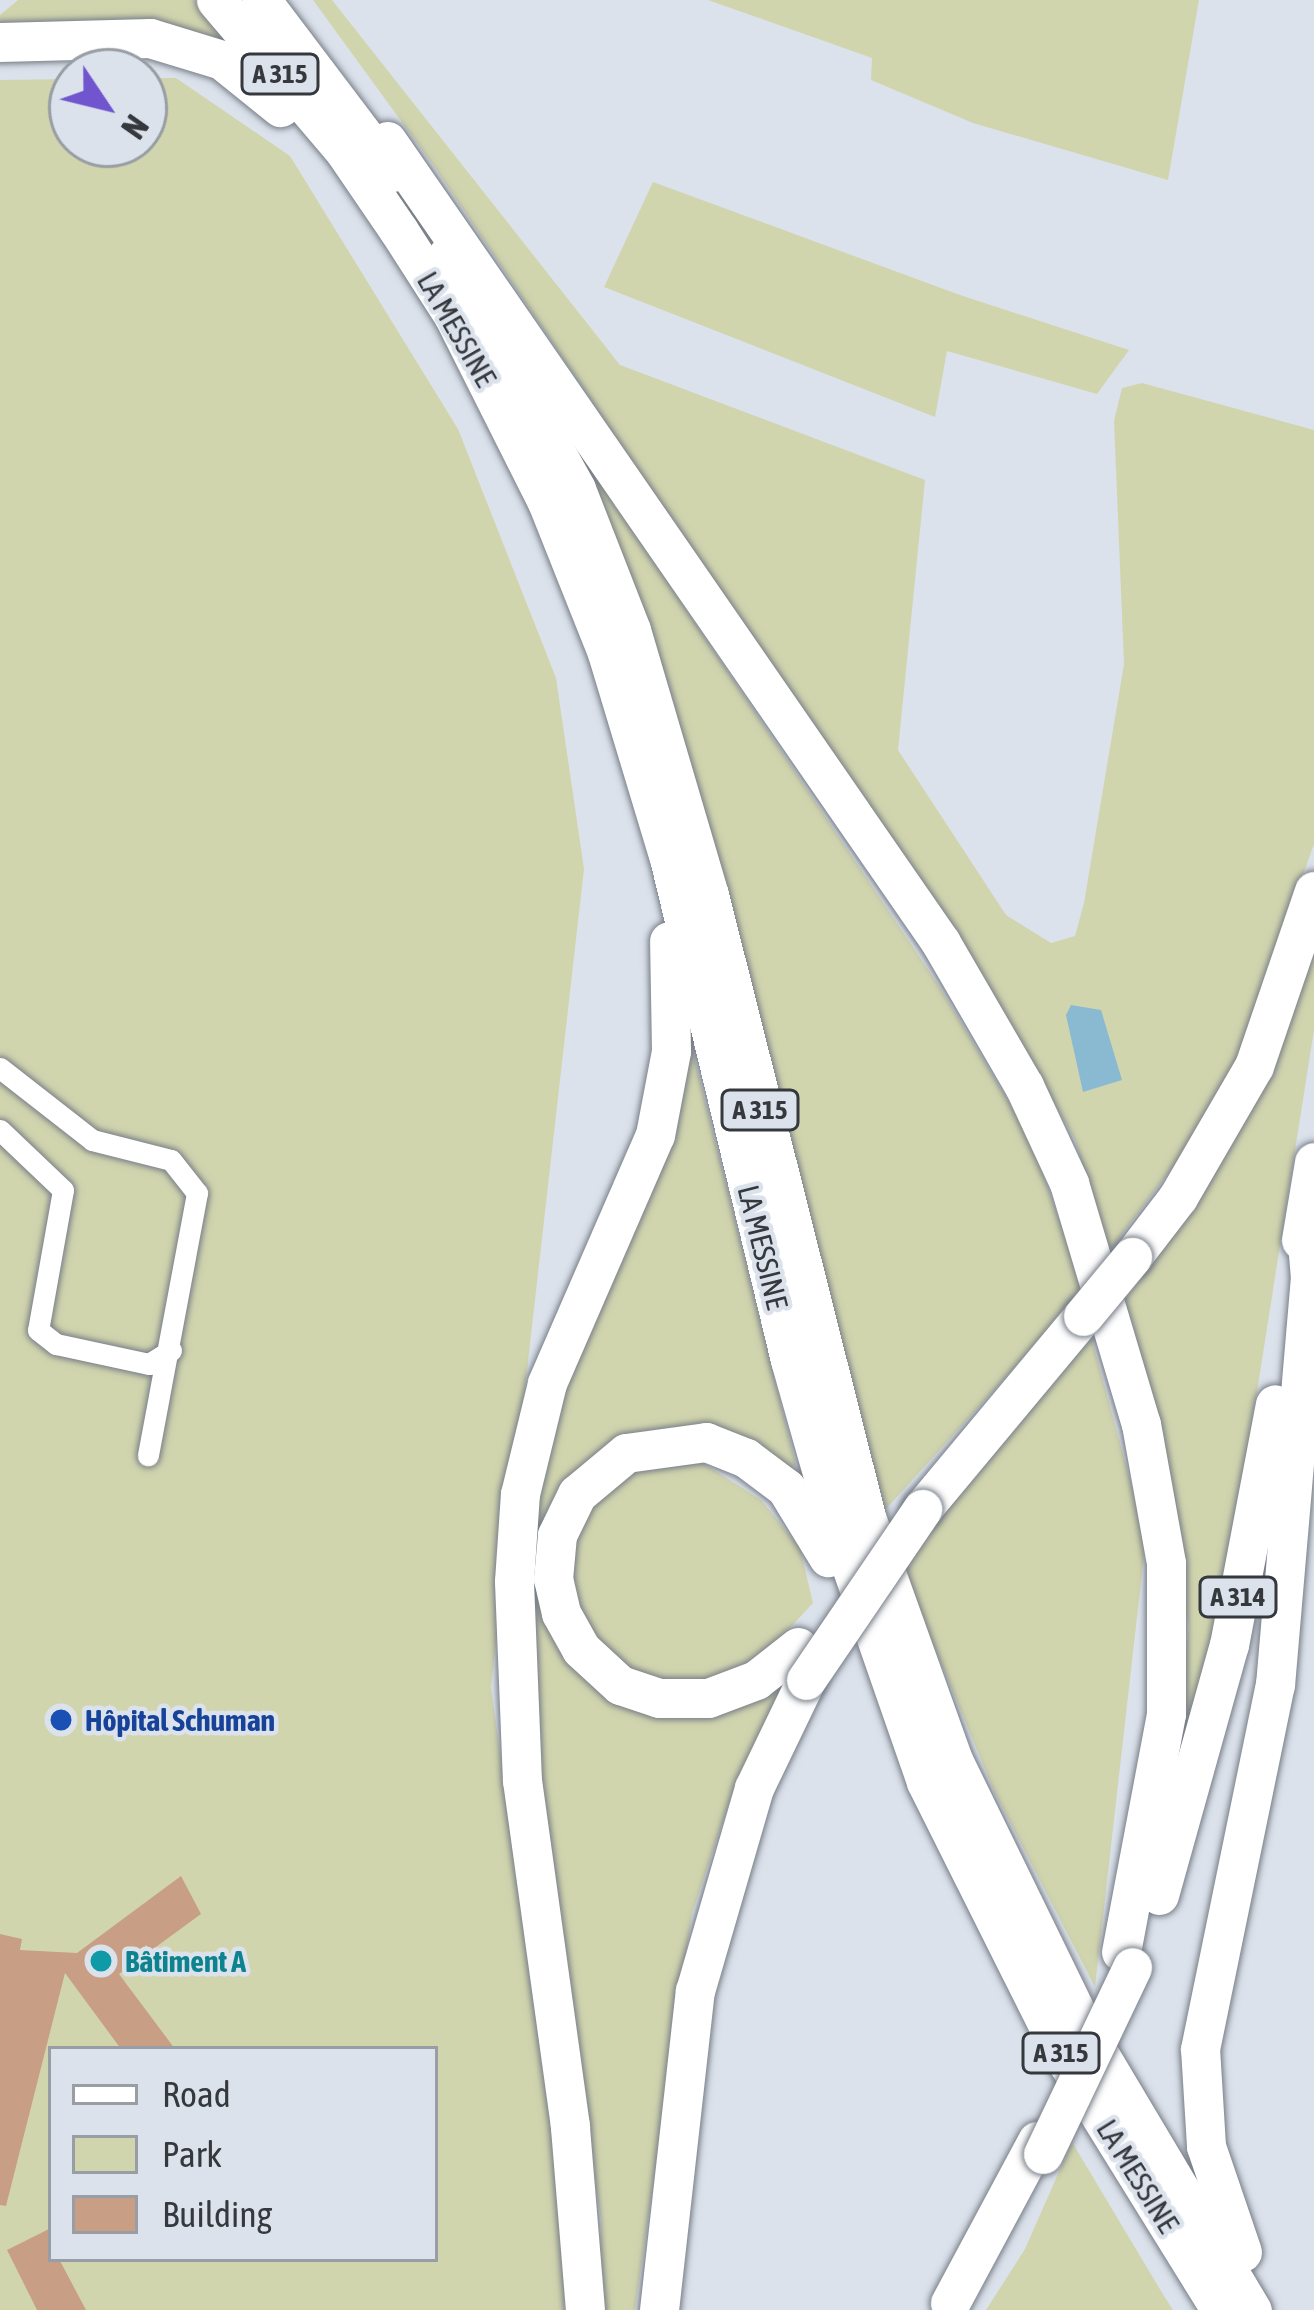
<!DOCTYPE html>
<html>
<head>
<meta charset="utf-8">
<style>
  body { margin:0 }
  #map { position:relative; width:1314px; height:2310px; overflow:hidden; background:#dbe2eb; font-family:"Asap Condensed",sans-serif }
  div>[style] { position:absolute }
  .green>* { inset:0; background:#d1d5ae }
  .water>* { inset:0; background:#8ab9d2 }
  .building>* { inset:0; background:#c89f84 }
  .roads { filter:drop-shadow(0 0 3px #787e87) drop-shadow(0 0 3px #787e87) }
  .street>* { height:21px; margin:-10.5px; padding:0 10.5px; transform-origin:10.5px; border-radius:10.5px; background:#fff }
  .highway>* { height:39px; margin:-19.5px; padding:0 19.5px; transform-origin:19.5px; border-radius:19.5px; background:#fff }
  .bridges { filter:drop-shadow(0 0 3px #787e87) drop-shadow(0 0 3px #787e87) }
  .highway-bridge>* { height:39px; margin:-19.5px; padding:0 19.5px; transform-origin:19.5px; border-radius:19.5px; background:#fff }
  .dots>* { width:33px; height:33px; translate:-50% -50%; box-sizing:border-box; border:6px solid #dbe2eb; border-radius:50% }
  span { translate:-50% -50%; white-space:nowrap; text-align:center; line-height:1.15; -webkit-text-stroke:9px #dbe2eb; paint-order:stroke }
  .shield-label span { padding:3px 9px; background:#dbe2eb; border:3px solid; border-radius:9px; -webkit-text-stroke-width:0 }
  .shield-label { font-size:27px; color:#35383c; font-weight:700 }
  .street-label { font-size:30px; color:#35383c }
  .transit-label { font-size:30px; color:#164399; font-weight:700 }
  .left { translate:0 -50%; text-align:left }
  .culture-label { font-size:30px; color:#0d838f; font-weight:700 }
  .legend { position:absolute; left:48px; top:2046px; width:390px; height:216px; box-sizing:border-box; background:#dbe2eb; border:3px solid #999ea5; margin:0; padding:15px 21px; list-style:none; font-size:36px; color:#35383c }
  .legend li { display:flex; align-items:center; gap:24px; height:60px }
  .legend b { width:60px; border:3px solid #999ea5 }
  .north { position:absolute; left:48px; top:48px; width:120px; height:120px; box-sizing:border-box; background:#dbe2eb; border:3px solid #999ea5; border-radius:50%; rotate:125deg; font-size:33px; font-weight:700; line-height:48px; text-align:center; color:#35383c }
  .north::after { content:''; display:block; margin:auto; width:42px; height:54px; background:#7055ce; clip-path:polygon(50% 0,100% 100%,50% 72%,0 100%) }
</style>
</head>
<body>
<div id="map">
  <div class="green">
    <i style="clip-path:polygon(18px 0,194px 0,262px 75px,223px 53px,0 36px,0 15px)"></i>
    <i style="clip-path:polygon(313px 0,332px 0,620px 365px,925px 480px,898px 750px,1006px 915px,1051px 943px,1075px 936px,1084px 903px,1124px 664px,1114px 421px,1122px 388px,1142px 383px,1314px 430px,1314px 844px,1233px 1070px,1189px 1146px,1109px 1251px,1075px 1140px,1014px 1031px,436px 169px)"></i>
    <i style="clip-path:polygon(708px 0,1199px 0,1168px 180px,973px 123px,871px 80px,872px 58px)"></i>
    <i style="clip-path:polygon(evenodd,144px 78px,176px 78px,290px 156px,458px 429px,556px 678px,584px 869px,491px 1687px,567px 2248px,564px 2310px,0 2310px,0 80px,72px 79px,72px 144px,144px 144px,144px 78px,51px 2049px,435px 2049px,435px 2259px,51px 2259px,51px 2049px)"></i>
    <i style="clip-path:polygon(653px 182px,960px 295px,1129px 350px,1097px 394px,947px 351px,935px 417px,604px 287px)"></i>
    <i style="clip-path:polygon(566px 431px,939px 986px,1031px 1139px,1084px 1291px,885px 1510px,751px 1010px)"></i>
    <i style="clip-path:polygon(1314px 930px,1314px 1030px,1227px 1582px,1171px 1797px,1189px 1626px,1125px 1302px)"></i>
    <i style="clip-path:polygon(684px 1016px,796px 1465px,781px 1473px,684px 1431px,549px 1520px,606px 1691px,791px 1671px,734px 1789px,692px 1913px,635px 2310px,599px 2310px,601px 2219px,538px 1832px,529px 1533px,561px 1373px)"></i>
    <i style="clip-path:polygon(1091px 1337px,1146px 1538px,1095px 1987px,994px 1791px,899px 1561px,957px 1482px)"></i>
    <i style="clip-path:polygon(695px 1458px,761px 1500px,800px 1548px,813px 1603px,761px 1659px,711px 1684px,626px 1676px,577px 1622px,568px 1545px,582px 1510px,634px 1464px)"></i>
    <i style="clip-path:polygon(1072px 2142px,1161px 2291px,1173px 2310px,986px 2310px,1025px 2249px)"></i>
  </div>
  <div class="water">
    <i style="clip-path:polygon(1071px 1005px,1101px 1010px,1122px 1080px,1083px 1092px,1066px 1015px)"></i>
  </div>
  <div class="building">
    <i style="clip-path:polygon(181px 1876px,201px 1914px,119px 1974px,175px 2049px,121px 2049px,65px 1973px,6px 2206px,0 2205px,0 1934px,22px 1939px,20px 1950px,77px 1953px)"></i>
    <i style="clip-path:polygon(51px 2228px,51px 2259px,59px 2259px,86px 2310px,37px 2310px,7px 2250px)"></i>
  </div>
  <div class="roads">
    <div class="street">
      <i style="left:0;top:1068px;width:117px;rotate:38deg"></i>
      <i style="left:92px;top:1140px;width:81px;rotate:14.2deg"></i>
      <i style="left:171px;top:1160px;width:42px;rotate:51.8deg"></i>
      <i style="left:197px;top:1193px;width:267px;rotate:100.6deg"></i>
      <i style="left:0;top:1130px;width:87px;rotate:43.6deg"></i>
      <i style="left:63px;top:1190px;width:142px;rotate:100.1deg"></i>
      <i style="left:38px;top:1330px;width:23px;rotate:38deg"></i>
      <i style="left:56px;top:1344px;width:95px;rotate:12.1deg"></i>
      <i style="left:149px;top:1364px;width:26px;rotate:-32deg"></i>
    </div>
    <div class="highway">
      <i style="left:216px;top:0;width:196px;rotate:49.6deg"></i>
      <i style="left:343px;top:149px;width:99px;rotate:55.7deg"></i>
      <i style="left:399px;top:231px;width:100px;rotate:57.3deg"></i>
      <i style="left:453px;top:315px;width:209px;rotate:63.3deg"></i>
      <i style="left:547px;top:502px;width:162px;rotate:68.3deg"></i>
      <i style="left:607px;top:653px;width:214px;rotate:73.2deg"></i>
      <i style="left:669px;top:858px;width:516px;rotate:76.45deg"></i>
      <i style="left:790px;top:1360px;width:173px;rotate:74.2deg"></i>
      <i style="left:837px;top:1526px;width:271px;rotate:70.8deg"></i>
      <i style="left:926px;top:1782px;width:304px;rotate:63.4deg"></i>
      <i style="left:1062px;top:2054px;width:301px;rotate:58.2deg"></i>
      <i style="left:261px;top:0;width:216px;rotate:52.9deg"></i>
      <i style="left:0;top:42px;width:150px;rotate:-1.5deg"></i>
      <i style="left:150px;top:38px;width:75px;rotate:17deg"></i>
      <i style="left:222px;top:60px;width:75px;rotate:39deg"></i>
      <i style="left:387px;top:141px;width:975px;rotate:55.36deg"></i>
      <i style="left:941px;top:943px;width:165px;rotate:59.9deg"></i>
      <i style="left:1024px;top:1086px;width:107px;rotate:65.1deg"></i>
      <i style="left:1069px;top:1183px;width:252px;rotate:73.4deg"></i>
      <i style="left:1141px;top:1424px;width:141px;rotate:79.8deg"></i>
      <i style="left:1166px;top:1563px;width:151px;rotate:90deg"></i>
      <i style="left:1166px;top:1714px;width:242px;rotate:100.7deg"></i>
      <i style="left:447px;top:256px;width:266px;rotate:61deg"></i>
      <i style="left:576px;top:489px;width:151px;rotate:68.7deg"></i>
      <i style="left:631px;top:630px;width:276px;rotate:73.6deg"></i>
      <i style="left:709px;top:895px;width:642px;rotate:75.83deg"></i>
      <i style="left:866px;top:1517px;width:258px;rotate:70.3deg"></i>
      <i style="left:953px;top:1760px;width:297px;rotate:64deg"></i>
      <i style="left:1083px;top:2027px;width:330px;rotate:59.2deg"></i>
      <i style="left:1301px;top:1240px;width:79px;rotate:-80.5deg"></i>
      <i style="left:1132px;top:1257px;width:76px;rotate:-52.5deg"></i>
      <i style="left:1178px;top:1197px;width:151px;rotate:-59.9deg"></i>
      <i style="left:1254px;top:1066px;width:185px;rotate:-71.1deg"></i>
      <i style="left:922px;top:1509px;width:251px;rotate:-50.2deg"></i>
      <i style="left:798px;top:1647px;width:53px;rotate:141.8deg"></i>
      <i style="left:756px;top:1680px;width:51px;rotate:159.4deg"></i>
      <i style="left:708px;top:1698px;width:49px;rotate:180deg"></i>
      <i style="left:659px;top:1698px;width:41px;rotate:-161.6deg"></i>
      <i style="left:620px;top:1685px;width:53px;rotate:-137.3deg"></i>
      <i style="left:581px;top:1649px;width:41px;rotate:-119.1deg"></i>
      <i style="left:561px;top:1613px;width:35px;rotate:-103deg"></i>
      <i style="left:553px;top:1579px;width:44px;rotate:-84.8deg"></i>
      <i style="left:557px;top:1535px;width:46px;rotate:-64deg"></i>
      <i style="left:577px;top:1494px;width:64px;rotate:-39.9deg"></i>
      <i style="left:626px;top:1453px;width:81px;rotate:-7.8deg"></i>
      <i style="left:706px;top:1442px;width:43px;rotate:21.8deg"></i>
      <i style="left:746px;top:1458px;width:50px;rotate:36.9deg"></i>
      <i style="left:786px;top:1488px;width:81px;rotate:58.7deg"></i>
      <i style="left:1159px;top:1895px;width:260px;rotate:-74.4deg"></i>
      <i style="left:1229px;top:1645px;width:245px;rotate:-79.2deg"></i>
      <i style="left:1242px;top:2252px;width:112px;rotate:-108.8deg"></i>
      <i style="left:1206px;top:2146px;width:97px;rotate:-93.5deg"></i>
      <i style="left:1200px;top:2049px;width:372px;rotate:-78.4deg"></i>
      <i style="left:1275px;top:1685px;width:409px;rotate:-85.1deg"></i>
      <i style="left:1310px;top:1278px;width:60px;rotate:-94.8deg"></i>
      <i style="left:950px;top:2303px;width:184px;rotate:-61.8deg"></i>
      <i style="left:585px;top:2310px;width:185px;rotate:-94.7deg"></i>
      <i style="left:570px;top:2126px;width:348px;rotate:-97.9deg"></i>
      <i style="left:522px;top:1781px;width:200px;rotate:-92.3deg"></i>
      <i style="left:514px;top:1581px;width:87px;rotate:-86.1deg"></i>
      <i style="left:520px;top:1494px;width:114px;rotate:-76.3deg"></i>
      <i style="left:547px;top:1383px;width:270px;rotate:-66.5deg"></i>
      <i style="left:655px;top:1135px;width:86px;rotate:-79.2deg"></i>
      <i style="left:671px;top:1051px;width:110px;rotate:-91deg"></i>
      <i style="left:659px;top:2310px;width:321px;rotate:-83.6deg"></i>
      <i style="left:695px;top:1991px;width:211px;rotate:-73.8deg"></i>
      <i style="left:754px;top:1788px;width:120px;rotate:-64.3deg"></i>
    </div>
  </div>
  <div class="bridges">
    <div class="highway-bridge">
      <i style="left:1083px;top:1316px;width:77px;rotate:-50.3deg"></i>
      <i style="left:806px;top:1680px;width:207px;rotate:-55.8deg"></i>
      <i style="left:1043px;top:2154px;width:207px;rotate:-64.5deg"></i>
    </div>
  </div>
  <div class="dots">
    <i style="left:61px;top:1720px;background:#1a4fb4"></i>
    <i style="left:101px;top:1961px;background:#0f9aa8"></i>
  </div>
  <div class="shield-label">
    <span style="left:280px;top:74px">A 315</span>
    <span style="left:760px;top:1110px">A 315</span>
    <span style="left:1238px;top:1597px">A 314</span>
    <span style="left:1061px;top:2053px">A 315</span>
  </div>
  <div class="street-label">
    <span style="left:457px;top:329px;rotate:60deg">LA MESSINE</span>
    <span style="left:763px;top:1247px;rotate:76deg">LA MESSINE</span>
    <span style="left:1138px;top:2176px;rotate:58deg">LA MESSINE</span>
  </div>
  <div class="transit-label">
    <span class="left" style="left:85px;top:1720px">Hôpital Schuman</span>
  </div>
  <div class="culture-label">
    <span class="left" style="left:125px;top:1961px">Bâtiment A</span>
  </div>
  <ul class="legend">
  <li><b style="height:15px;background:#fff"></b>Road</li>
  <li><b style="height:33px;background:#d1d5ae"></b>Park</li>
  <li><b style="height:33px;background:#c89f84"></b>Building</li>
  </ul>
  <div class="north">N</div>
</div>
</body>
</html>
